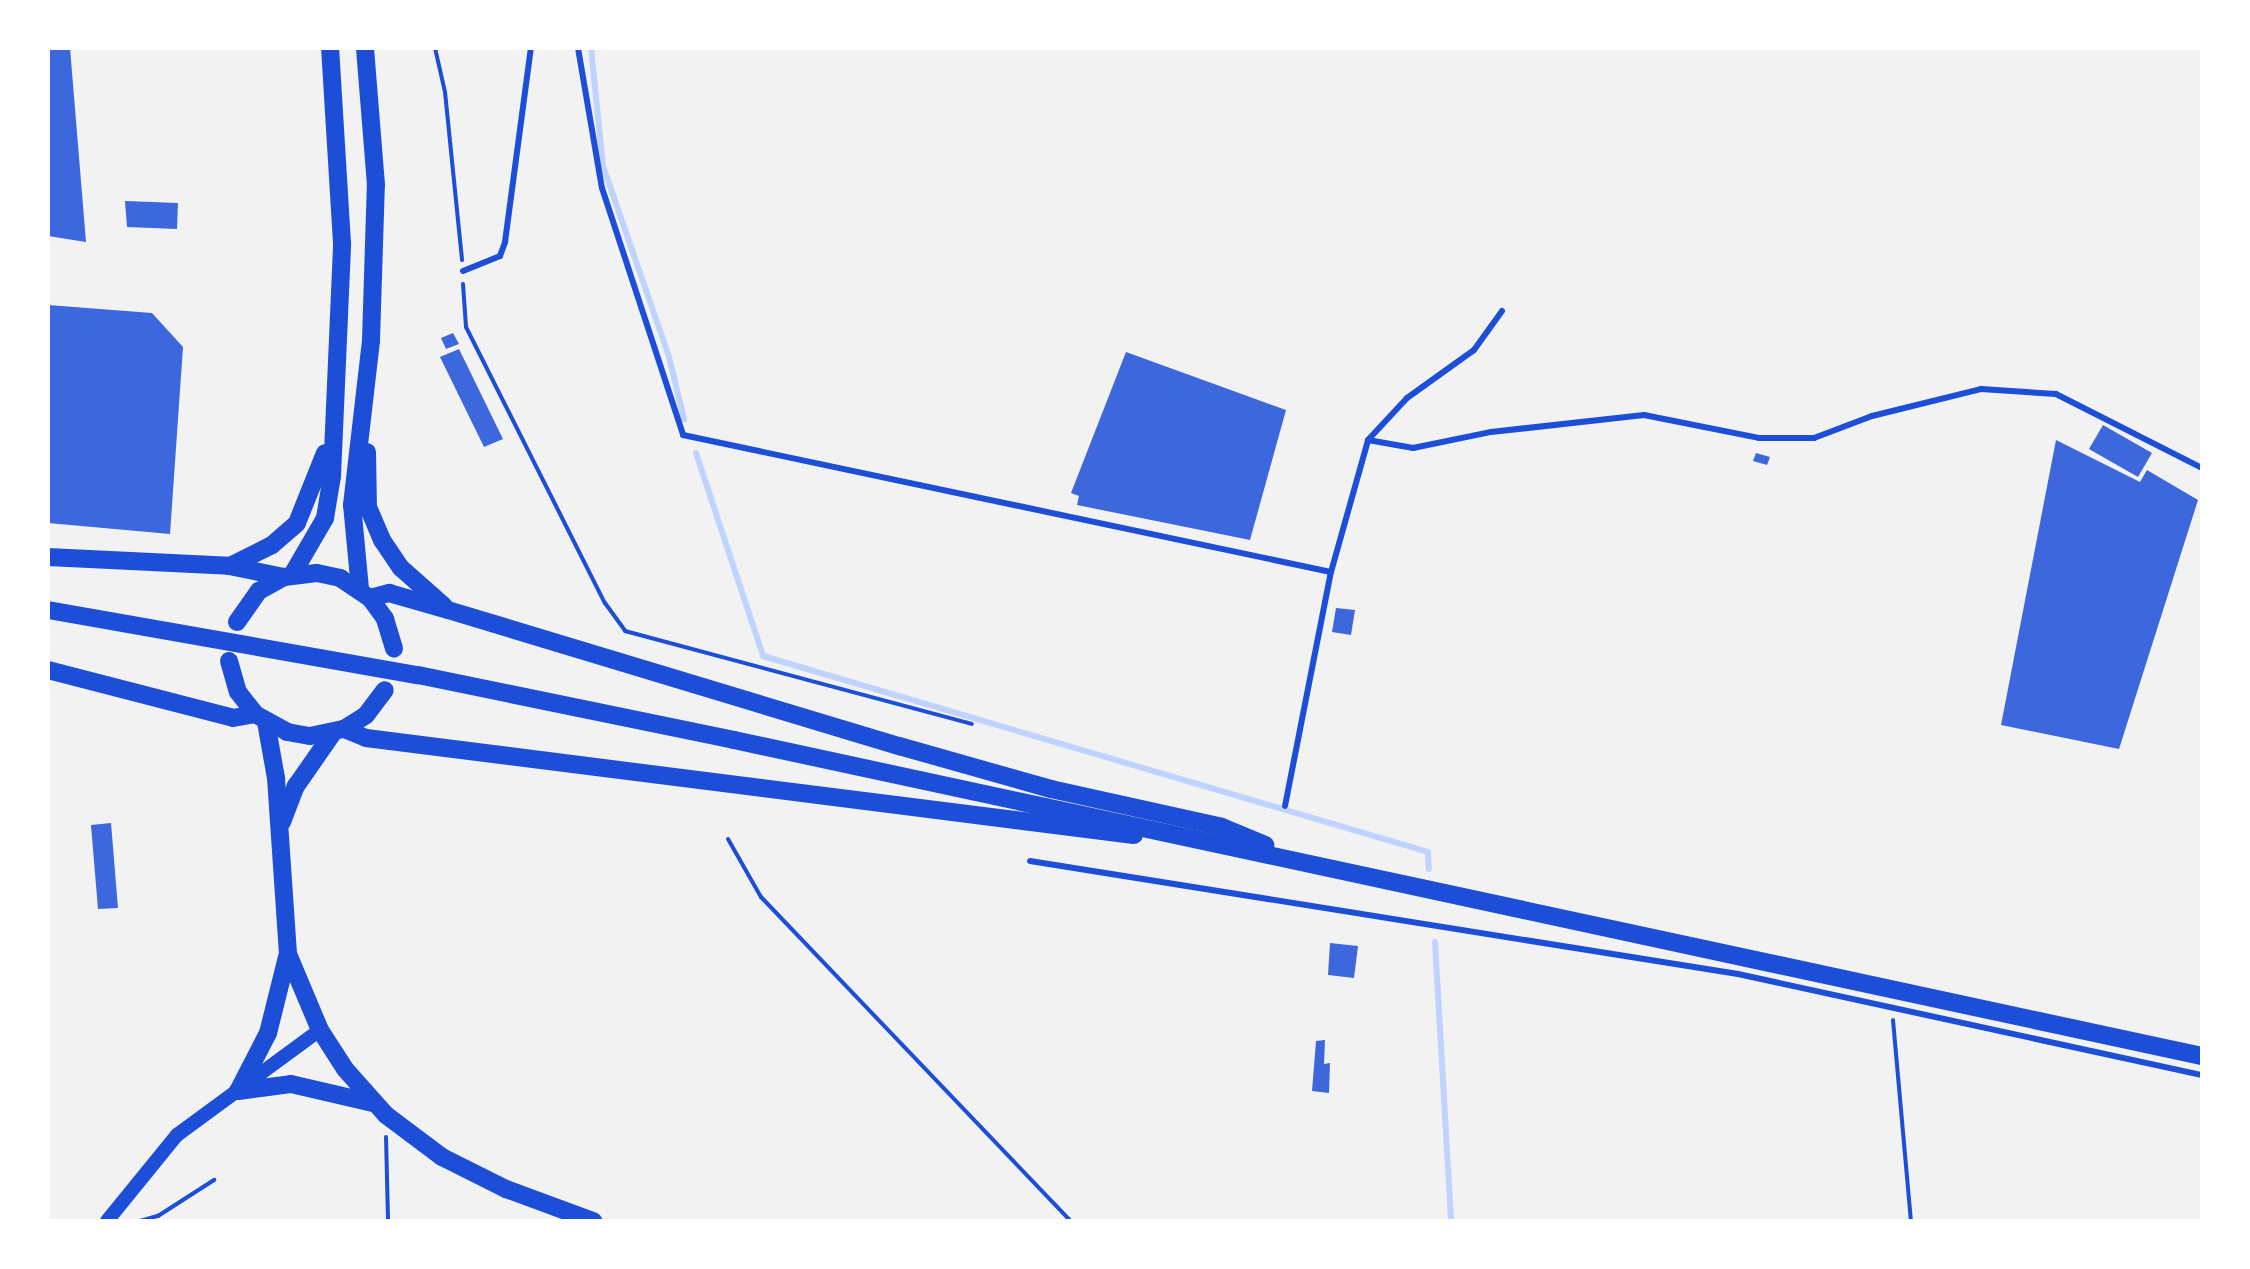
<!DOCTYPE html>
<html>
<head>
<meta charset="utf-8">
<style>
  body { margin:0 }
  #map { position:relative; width:2250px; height:1269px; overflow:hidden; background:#f2f2f2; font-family:Barlow,sans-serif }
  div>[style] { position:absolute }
  .stream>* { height:6px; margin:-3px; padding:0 3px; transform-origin:3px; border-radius:3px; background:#bfd3fe }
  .building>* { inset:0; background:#3d67dc }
  .path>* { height:4px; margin:-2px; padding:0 2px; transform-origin:2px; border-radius:2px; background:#1d4ed8 }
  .service>* { height:6px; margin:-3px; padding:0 3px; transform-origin:3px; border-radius:3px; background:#1d4ed8 }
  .tertiary>* { height:14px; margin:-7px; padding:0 7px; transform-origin:7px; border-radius:7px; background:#1d4ed8 }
  .trunk>* { height:18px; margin:-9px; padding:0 9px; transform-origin:9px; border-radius:9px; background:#1d4ed8 }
  span { translate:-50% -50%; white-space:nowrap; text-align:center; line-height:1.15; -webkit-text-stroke:8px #fff; paint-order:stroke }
  .frame { position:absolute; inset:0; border:50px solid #fff; pointer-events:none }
</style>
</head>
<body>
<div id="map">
  <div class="stream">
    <i style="left:591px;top:48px;width:119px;rotate:84.2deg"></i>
    <i style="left:603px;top:166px;width:202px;rotate:70.9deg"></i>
    <i style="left:669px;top:357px;width:64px;rotate:76.4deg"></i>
    <i style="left:696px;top:453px;width:214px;rotate:71.7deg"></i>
    <i style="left:763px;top:656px;width:693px;rotate:16.42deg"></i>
    <i style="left:1428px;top:852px;width:17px;rotate:87deg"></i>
    <i style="left:1435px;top:942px;width:279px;rotate:86.7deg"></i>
  </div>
  <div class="building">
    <i style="clip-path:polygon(48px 48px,70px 48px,86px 242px,48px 236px)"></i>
    <i style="clip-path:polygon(125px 201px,178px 203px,177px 229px,127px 227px)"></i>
    <i style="clip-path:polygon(48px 305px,152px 313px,183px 347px,170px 534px,48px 523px)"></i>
    <i style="clip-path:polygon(453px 333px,459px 344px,446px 349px,441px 338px)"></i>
    <i style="clip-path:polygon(459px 349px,503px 439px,484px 447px,440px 357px)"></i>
    <i style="clip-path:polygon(1126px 352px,1286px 410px,1250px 540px,1077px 505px,1079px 496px,1071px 493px)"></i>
    <i style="clip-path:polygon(2103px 425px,2152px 453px,2138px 477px,2089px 449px)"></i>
    <i style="clip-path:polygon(2056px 440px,2140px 482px,2147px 470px,2198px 500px,2119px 749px,2001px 725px)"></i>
    <i style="clip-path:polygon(1756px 453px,1770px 457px,1767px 465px,1753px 461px)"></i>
    <i style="clip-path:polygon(1336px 608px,1355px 610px,1351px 635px,1332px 632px)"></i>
    <i style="clip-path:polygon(111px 823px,118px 908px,98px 909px,91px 825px)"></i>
    <i style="clip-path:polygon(1330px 943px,1358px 946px,1354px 978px,1328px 975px)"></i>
    <i style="clip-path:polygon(1325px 1040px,1324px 1064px,1330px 1063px,1329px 1093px,1312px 1091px,1316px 1041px)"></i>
  </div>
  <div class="path">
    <i style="left:435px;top:48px;width:45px;rotate:77.2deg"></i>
    <i style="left:445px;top:92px;width:169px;rotate:84.2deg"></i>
    <i style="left:463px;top:284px;width:43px;rotate:86deg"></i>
    <i style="left:466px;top:327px;width:309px;rotate:63.3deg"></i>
    <i style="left:605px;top:603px;width:34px;rotate:54deg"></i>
    <i style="left:625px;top:631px;width:359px;rotate:15deg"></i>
    <i style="left:728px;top:839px;width:67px;rotate:60.4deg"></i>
    <i style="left:761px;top:897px;width:448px;rotate:46.3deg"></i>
    <i style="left:1893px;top:1020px;width:202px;rotate:84.9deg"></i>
    <i style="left:386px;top:1137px;width:84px;rotate:88.6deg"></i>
    <i style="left:140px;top:1221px;width:19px;rotate:-16deg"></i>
    <i style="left:158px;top:1216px;width:67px;rotate:-32.7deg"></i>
  </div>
  <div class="service">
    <i style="left:578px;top:48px;width:142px;rotate:80.3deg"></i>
    <i style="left:602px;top:188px;width:260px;rotate:71.8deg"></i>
    <i style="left:683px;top:435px;width:662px;rotate:11.94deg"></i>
    <i style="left:463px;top:271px;width:40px;rotate:-22deg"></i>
    <i style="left:500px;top:256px;width:15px;rotate:-70deg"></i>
    <i style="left:505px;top:242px;width:196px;rotate:-82.4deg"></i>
    <i style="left:1368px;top:440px;width:46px;rotate:10.1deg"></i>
    <i style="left:1413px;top:448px;width:80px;rotate:-11.6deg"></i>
    <i style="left:1491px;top:432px;width:154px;rotate:-6.3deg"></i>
    <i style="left:1644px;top:415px;width:117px;rotate:11.3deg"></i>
    <i style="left:1759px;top:438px;width:55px"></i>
    <i style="left:1814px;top:438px;width:62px;rotate:-20.8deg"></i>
    <i style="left:1872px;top:416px;width:112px;rotate:-13.9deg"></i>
    <i style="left:1981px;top:389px;width:75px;rotate:3.8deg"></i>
    <i style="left:2056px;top:394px;width:164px;rotate:26.9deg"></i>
    <i style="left:1285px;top:806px;width:238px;rotate:-78.9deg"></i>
    <i style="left:1331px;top:572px;width:137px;rotate:-74.3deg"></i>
    <i style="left:1368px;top:440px;width:57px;rotate:-47.1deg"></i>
    <i style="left:1407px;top:398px;width:82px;rotate:-35.6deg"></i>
    <i style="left:1474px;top:350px;width:48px;rotate:-54.3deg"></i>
    <i style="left:1030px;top:861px;width:717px;rotate:9.07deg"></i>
    <i style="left:1738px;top:974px;width:475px;rotate:12.3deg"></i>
  </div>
  <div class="tertiary">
    <i style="left:107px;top:1221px;width:111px;rotate:-50.9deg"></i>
    <i style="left:177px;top:1135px;width:177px;rotate:-36.3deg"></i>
  </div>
  <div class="trunk">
    <i style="left:367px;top:452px;width:55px;rotate:89deg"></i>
    <i style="left:368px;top:507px;width:36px;rotate:67deg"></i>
    <i style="left:382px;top:540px;width:34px;rotate:56deg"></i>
    <i style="left:401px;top:568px;width:57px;rotate:41.5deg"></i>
    <i style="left:48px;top:557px;width:181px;rotate:2.8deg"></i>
    <i style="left:229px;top:566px;width:56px;rotate:11.3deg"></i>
    <i style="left:232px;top:565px;width:45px;rotate:-26.6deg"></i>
    <i style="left:272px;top:545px;width:33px;rotate:-41deg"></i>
    <i style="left:297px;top:523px;width:75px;rotate:-68.2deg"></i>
    <i style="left:292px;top:575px;width:66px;rotate:-59.9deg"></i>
    <i style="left:325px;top:518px;width:43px;rotate:-80.5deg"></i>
    <i style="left:332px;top:476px;width:233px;rotate:-87.5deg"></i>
    <i style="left:342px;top:243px;width:195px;rotate:-93.5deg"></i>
    <i style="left:360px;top:589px;width:84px;rotate:-95.4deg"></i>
    <i style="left:352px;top:505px;width:166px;rotate:-83.4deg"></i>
    <i style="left:371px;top:340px;width:155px;rotate:-88.2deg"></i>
    <i style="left:376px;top:185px;width:137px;rotate:-94.6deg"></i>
    <i style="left:370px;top:598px;width:20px;rotate:-15deg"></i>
    <i style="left:389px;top:593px;width:61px;rotate:16.1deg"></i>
    <i style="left:448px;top:610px;width:471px;rotate:16.8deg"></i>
    <i style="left:899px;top:746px;width:158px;rotate:15.8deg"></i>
    <i style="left:1051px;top:789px;width:175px;rotate:12.5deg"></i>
    <i style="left:1222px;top:827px;width:47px;rotate:22.7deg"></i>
    <i style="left:48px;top:610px;width:376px;rotate:10deg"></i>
    <i style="left:418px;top:675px;width:323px;rotate:11.6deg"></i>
    <i style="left:734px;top:740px;width:1502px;rotate:12.15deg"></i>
    <i style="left:237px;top:622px;width:38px;rotate:-55deg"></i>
    <i style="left:259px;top:591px;width:29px;rotate:-29deg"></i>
    <i style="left:284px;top:577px;width:33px;rotate:-7deg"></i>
    <i style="left:317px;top:573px;width:24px;rotate:12deg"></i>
    <i style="left:340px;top:578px;width:36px;rotate:34deg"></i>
    <i style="left:370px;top:598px;width:26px;rotate:54deg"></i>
    <i style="left:385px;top:619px;width:31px;rotate:73deg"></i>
    <i style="left:229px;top:661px;width:32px;rotate:74deg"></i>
    <i style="left:238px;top:692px;width:28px;rotate:52deg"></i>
    <i style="left:255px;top:714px;width:37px;rotate:29deg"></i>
    <i style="left:287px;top:732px;width:23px;rotate:10deg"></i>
    <i style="left:310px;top:736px;width:35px;rotate:-12deg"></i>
    <i style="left:344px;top:729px;width:26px;rotate:-32deg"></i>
    <i style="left:366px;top:715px;width:31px;rotate:-53deg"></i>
    <i style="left:48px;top:670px;width:191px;rotate:14.5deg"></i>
    <i style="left:233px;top:718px;width:22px;rotate:-10deg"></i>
    <i style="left:266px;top:722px;width:57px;rotate:79.9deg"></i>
    <i style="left:276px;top:778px;width:176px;rotate:86.1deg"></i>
    <i style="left:288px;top:954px;width:82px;rotate:67.2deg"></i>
    <i style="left:320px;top:1030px;width:46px;rotate:57.3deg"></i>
    <i style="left:345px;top:1069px;width:62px;rotate:48.3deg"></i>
    <i style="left:386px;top:1115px;width:70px;rotate:36.9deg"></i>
    <i style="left:442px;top:1157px;width:72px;rotate:26.6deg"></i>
    <i style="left:506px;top:1189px;width:93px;rotate:20.2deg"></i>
    <i style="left:344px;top:729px;width:24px;rotate:22deg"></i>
    <i style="left:366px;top:738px;width:774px;rotate:7.2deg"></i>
    <i style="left:282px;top:822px;width:39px;rotate:-69deg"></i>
    <i style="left:296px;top:786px;width:65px;rotate:-55.1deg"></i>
    <i style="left:287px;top:957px;width:78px;rotate:104deg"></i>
    <i style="left:268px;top:1033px;width:65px;rotate:117.3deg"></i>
    <i style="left:238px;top:1091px;width:53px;rotate:-7.5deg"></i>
    <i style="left:291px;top:1084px;width:84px;rotate:13deg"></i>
  </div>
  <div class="frame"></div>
</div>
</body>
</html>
